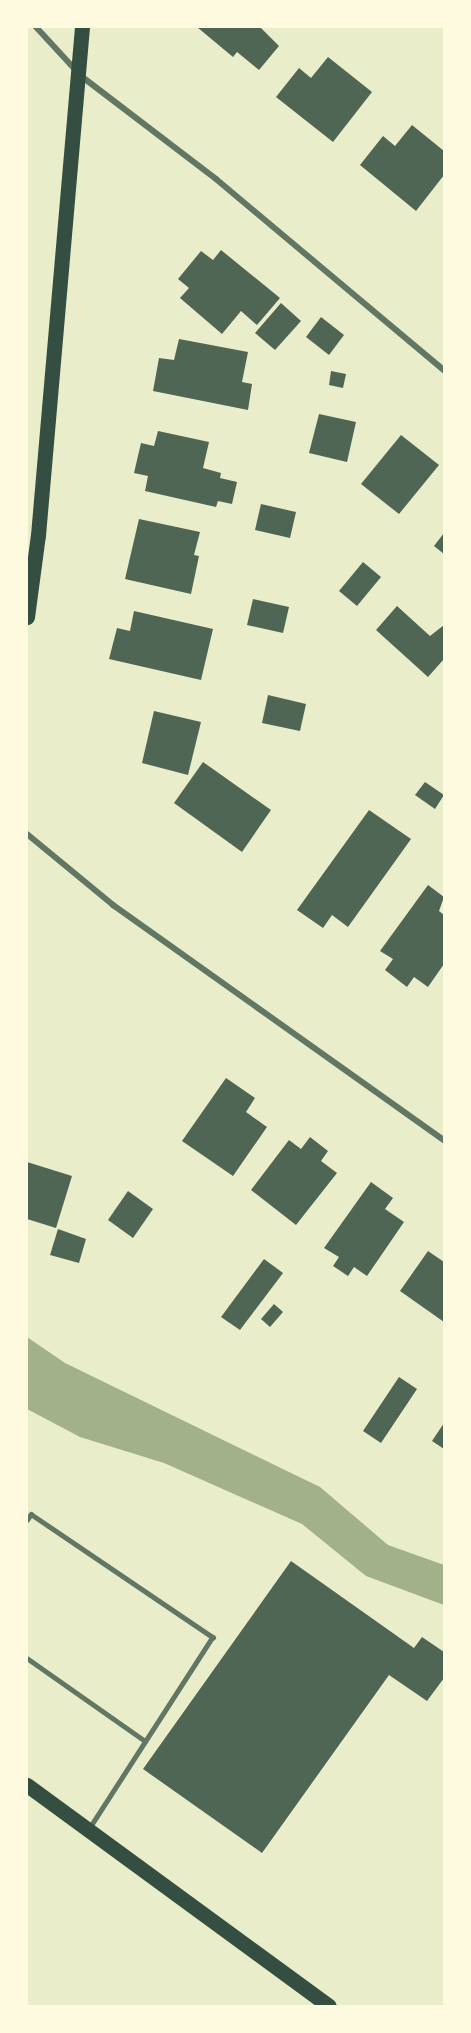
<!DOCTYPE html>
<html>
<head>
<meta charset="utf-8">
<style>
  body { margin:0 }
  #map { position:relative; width:471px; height:2033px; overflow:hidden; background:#e9edc9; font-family:Poppins,sans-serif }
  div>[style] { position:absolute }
  .water>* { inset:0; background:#a3b18a }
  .building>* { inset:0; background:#4f6655 }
  .service>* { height:4.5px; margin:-2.25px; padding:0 2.25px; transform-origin:2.25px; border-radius:2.25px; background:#617663 }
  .minor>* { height:6px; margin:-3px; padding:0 3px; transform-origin:3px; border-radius:3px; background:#617663 }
  .primary>* { height:15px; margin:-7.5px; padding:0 7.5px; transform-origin:7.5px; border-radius:7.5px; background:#344e41 }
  span { translate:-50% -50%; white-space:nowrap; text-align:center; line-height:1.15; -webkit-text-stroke:5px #fefae0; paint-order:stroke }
  .frame { position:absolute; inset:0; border:28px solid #fefae0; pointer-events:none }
</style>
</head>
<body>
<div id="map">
  <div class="water">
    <i style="clip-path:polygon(27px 1337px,65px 1363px,320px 1487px,388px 1545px,444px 1565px,444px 1605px,366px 1576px,302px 1524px,164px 1463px,80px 1437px,27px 1409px)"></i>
  </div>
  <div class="building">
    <i style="clip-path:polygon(197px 27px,260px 27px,279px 46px,259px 70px,237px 52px,233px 57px)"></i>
    <i style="clip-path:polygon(328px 57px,372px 92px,333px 142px,276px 97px,299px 68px,311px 78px)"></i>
    <i style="clip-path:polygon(412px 125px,444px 151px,444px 175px,416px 211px,360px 165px,383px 136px,395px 146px)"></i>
    <i style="clip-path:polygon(221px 250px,280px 298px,257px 325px,241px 311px,222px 334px,180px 298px,189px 288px,178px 279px,201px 251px,213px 260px)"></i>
    <i style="clip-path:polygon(281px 303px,301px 321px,275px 350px,255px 333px)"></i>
    <i style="clip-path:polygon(321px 317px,344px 335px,329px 355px,306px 337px)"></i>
    <i style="clip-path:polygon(179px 339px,248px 352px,242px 382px,252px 384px,248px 410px,153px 391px,159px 358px,174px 360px)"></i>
    <i style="clip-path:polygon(331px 371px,346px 374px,343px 388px,329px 385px)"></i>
    <i style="clip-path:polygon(319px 414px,356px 422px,347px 462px,309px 453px)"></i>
    <i style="clip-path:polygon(158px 431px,209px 442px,203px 468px,221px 473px,220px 478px,237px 482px,232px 504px,218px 501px,216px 507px,145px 491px,148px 476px,134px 473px,141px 443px,154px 446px)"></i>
    <i style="clip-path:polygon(401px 435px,439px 465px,399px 514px,361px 484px)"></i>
    <i style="clip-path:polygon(261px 504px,296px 512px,290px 538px,255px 530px)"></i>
    <i style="clip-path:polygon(139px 519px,200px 532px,194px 555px,199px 556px,191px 594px,125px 579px)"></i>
    <i style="clip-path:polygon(444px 533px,444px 554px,434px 546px)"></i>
    <i style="clip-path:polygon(363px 562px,381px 577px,357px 606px,339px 591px)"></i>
    <i style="clip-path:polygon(253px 599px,289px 607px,283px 633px,247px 625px)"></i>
    <i style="clip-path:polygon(397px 606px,430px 636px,444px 625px,444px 659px,428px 677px,376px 630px)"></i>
    <i style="clip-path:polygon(134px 611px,213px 629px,201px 680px,109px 659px,117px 628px,130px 631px)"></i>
    <i style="clip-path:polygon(268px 695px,306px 704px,300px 731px,262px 723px)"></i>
    <i style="clip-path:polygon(154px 711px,201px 722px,188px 775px,142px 763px)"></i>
    <i style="clip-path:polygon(203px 762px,271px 810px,242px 852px,174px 803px)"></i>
    <i style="clip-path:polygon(425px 782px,444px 795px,435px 809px,415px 795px)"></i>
    <i style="clip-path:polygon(369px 810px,411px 839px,348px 927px,332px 915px,323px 928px,297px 910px)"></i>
    <i style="clip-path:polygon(428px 885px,444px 897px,439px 911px,444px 915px,444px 964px,428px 987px,414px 977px,407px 987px,385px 970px,393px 959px,380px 951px)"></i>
    <i style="clip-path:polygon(226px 1078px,255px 1098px,246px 1112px,267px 1127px,233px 1176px,182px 1141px)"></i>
    <i style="clip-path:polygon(310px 1137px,328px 1151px,321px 1161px,337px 1173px,296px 1225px,251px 1190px,289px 1140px,301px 1149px)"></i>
    <i style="clip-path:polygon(27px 1162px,72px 1176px,56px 1228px,27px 1219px)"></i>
    <i style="clip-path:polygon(371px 1182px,393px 1198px,385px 1209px,404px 1222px,367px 1276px,354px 1267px,348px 1276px,333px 1266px,339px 1257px,324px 1248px)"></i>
    <i style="clip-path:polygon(128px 1191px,153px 1209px,133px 1238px,108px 1220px)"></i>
    <i style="clip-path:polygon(58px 1229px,86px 1239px,79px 1263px,50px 1255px)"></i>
    <i style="clip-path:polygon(428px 1251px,444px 1262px,444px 1322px,400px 1291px)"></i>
    <i style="clip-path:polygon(264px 1259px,283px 1273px,240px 1330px,221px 1317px)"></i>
    <i style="clip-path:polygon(274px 1304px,283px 1312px,270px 1327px,261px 1319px)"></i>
    <i style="clip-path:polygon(399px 1377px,417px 1389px,381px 1443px,363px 1431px)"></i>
    <i style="clip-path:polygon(444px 1423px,444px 1449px,432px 1441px)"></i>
    <i style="clip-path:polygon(291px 1561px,414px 1648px,422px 1637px,444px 1652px,444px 1678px,427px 1701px,389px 1675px,262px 1853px,143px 1769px)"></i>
  </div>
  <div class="service">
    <i style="left:27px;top:1520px;width:7px;rotate:-56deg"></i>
    <i style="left:31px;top:1514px;width:220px;rotate:34.1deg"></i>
    <i style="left:213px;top:1637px;width:227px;rotate:122.8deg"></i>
    <i style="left:27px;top:1658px;width:144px;rotate:35.1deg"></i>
  </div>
  <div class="minor">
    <i style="left:36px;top:27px;width:67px;rotate:47.4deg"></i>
    <i style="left:81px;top:76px;width:170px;rotate:37.3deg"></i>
    <i style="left:216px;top:179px;width:297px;rotate:40deg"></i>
    <i style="left:27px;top:834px;width:112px;rotate:39.5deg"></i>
    <i style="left:113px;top:905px;width:406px;rotate:35.4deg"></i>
  </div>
  <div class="primary">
    <i style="left:27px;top:617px;width:83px;rotate:-82.4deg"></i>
    <i style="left:38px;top:535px;width:510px;rotate:-85.05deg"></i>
    <i style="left:27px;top:1785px;width:374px;rotate:36.2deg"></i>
  </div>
  <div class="frame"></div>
</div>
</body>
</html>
